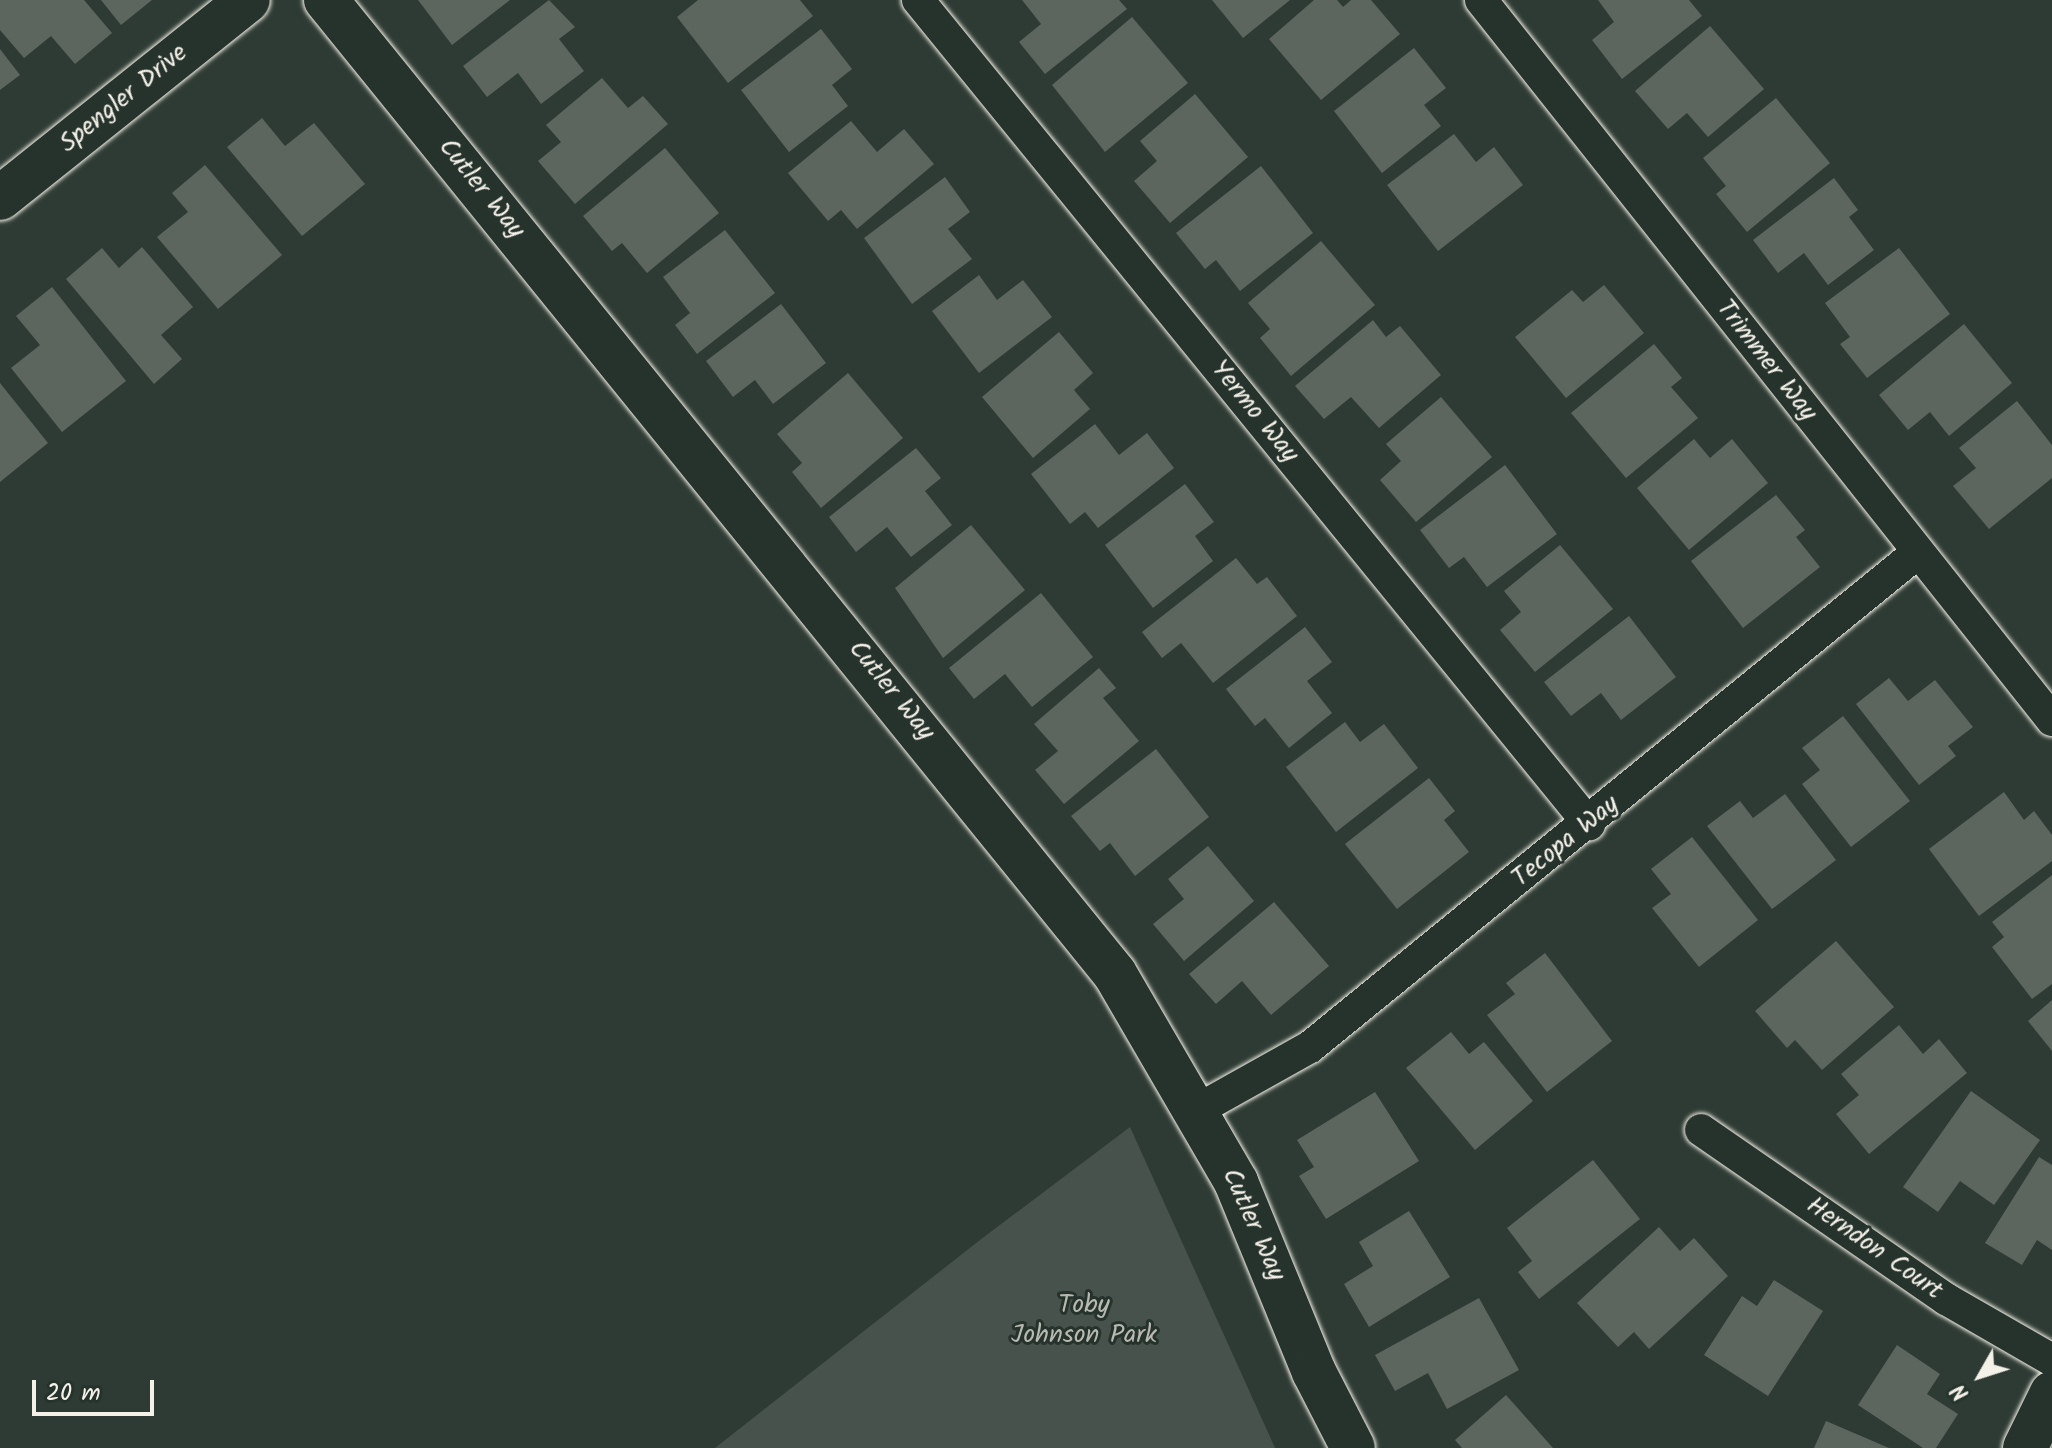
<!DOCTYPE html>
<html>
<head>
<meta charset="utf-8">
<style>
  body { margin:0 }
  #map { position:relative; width:2052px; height:1448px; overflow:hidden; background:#2e3b34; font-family:Kalam,sans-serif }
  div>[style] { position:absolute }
  .green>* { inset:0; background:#48524c }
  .building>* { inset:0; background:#5c655e }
  .roads { filter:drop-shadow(0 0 2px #f4f1e8) drop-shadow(0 0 2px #f4f1e8) }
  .street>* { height:32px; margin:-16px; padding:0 16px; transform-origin:16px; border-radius:16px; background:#26332d }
  .secondary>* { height:44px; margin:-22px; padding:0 22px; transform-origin:22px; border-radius:22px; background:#26332d }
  span { translate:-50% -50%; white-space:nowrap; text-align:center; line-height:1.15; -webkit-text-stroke:6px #26332d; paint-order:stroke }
  .street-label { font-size:26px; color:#f4f1e8 }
  .park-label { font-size:26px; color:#b8b9b1 }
  .north { position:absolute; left:1940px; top:1336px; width:80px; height:80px; -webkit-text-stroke:6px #26332d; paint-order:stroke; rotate:231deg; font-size:22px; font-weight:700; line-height:32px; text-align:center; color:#f4f1e8 }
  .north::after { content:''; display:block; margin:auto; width:28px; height:36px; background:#f4f1e8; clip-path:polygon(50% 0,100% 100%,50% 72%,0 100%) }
  .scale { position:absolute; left:32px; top:1380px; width:122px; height:36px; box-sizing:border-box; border:4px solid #f4f1e8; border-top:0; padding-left:10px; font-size:24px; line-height:28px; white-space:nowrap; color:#f4f1e8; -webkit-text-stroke:6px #26332d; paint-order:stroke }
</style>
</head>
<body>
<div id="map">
  <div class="green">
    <i style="clip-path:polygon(1130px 1127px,1275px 1448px,715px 1448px,980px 1240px)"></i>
  </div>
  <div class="building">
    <i style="clip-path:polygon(0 0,84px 0,112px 33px,75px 64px,51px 36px,24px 58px,0 30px)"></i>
    <i style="clip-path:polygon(101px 0,152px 0,121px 25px)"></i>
    <i style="clip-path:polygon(418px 0,510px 0,452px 45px)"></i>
    <i style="clip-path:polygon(549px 0,575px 27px,559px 39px,584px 71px,541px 104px,518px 73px,487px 97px,463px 66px)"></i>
    <i style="clip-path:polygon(698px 0,800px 0,813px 16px,728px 83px,677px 17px)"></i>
    <i style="clip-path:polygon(1022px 0,1119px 0,1127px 9px,1045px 74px,1019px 42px,1041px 24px)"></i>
    <i style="clip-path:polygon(1212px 0,1290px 0,1243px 38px)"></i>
    <i style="clip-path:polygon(1314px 0,1337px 0,1343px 7px,1351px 0,1371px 0,1400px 34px,1321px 100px,1269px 39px)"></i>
    <i style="clip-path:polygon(1598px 0,1689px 0,1702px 16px,1622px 79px,1592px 40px,1614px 22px)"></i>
    <i style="clip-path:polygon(1132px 17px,1188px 83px,1105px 152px,1052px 85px)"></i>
    <i style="clip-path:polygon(1710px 26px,1764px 89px,1708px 137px,1687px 113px,1668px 129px,1635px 91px)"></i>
    <i style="clip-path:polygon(821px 29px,852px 69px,832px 85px,848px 106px,789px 152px,741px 90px)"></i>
    <i style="clip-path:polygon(1414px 48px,1446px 88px,1424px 105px,1441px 126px,1382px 173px,1334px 111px)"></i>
    <i style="clip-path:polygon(0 49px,20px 75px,0 90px)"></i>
    <i style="clip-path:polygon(602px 78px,628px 108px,643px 96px,668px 124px,575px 204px,538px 161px,561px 142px,546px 125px)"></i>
    <i style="clip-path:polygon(1195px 94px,1248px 157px,1170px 223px,1134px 181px,1157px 161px,1140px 141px)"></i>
    <i style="clip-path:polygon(1776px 98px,1830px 163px,1747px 232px,1716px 194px,1726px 186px,1703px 158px)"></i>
    <i style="clip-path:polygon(262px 118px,285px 146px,314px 123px,365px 184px,302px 236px,227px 147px)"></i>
    <i style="clip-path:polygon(851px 121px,877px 152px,904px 129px,934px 164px,857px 229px,841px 210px,828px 221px,788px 173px)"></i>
    <i style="clip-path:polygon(1454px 134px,1476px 162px,1494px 147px,1523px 185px,1438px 251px,1387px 185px)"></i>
    <i style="clip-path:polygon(665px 148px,719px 213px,647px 273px,622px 243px,612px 251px,583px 216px)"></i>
    <i style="clip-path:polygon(205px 165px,282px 255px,218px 309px,157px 237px,188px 212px,172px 193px)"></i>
    <i style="clip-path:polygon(1261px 166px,1313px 233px,1240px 291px,1216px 260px,1205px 269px,1176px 233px)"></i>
    <i style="clip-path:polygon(945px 177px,970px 212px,948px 229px,972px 259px,912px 304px,864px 238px)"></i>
    <i style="clip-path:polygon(1834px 178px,1858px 210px,1849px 217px,1874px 250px,1828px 285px,1804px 253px,1778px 273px,1753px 240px)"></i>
    <i style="clip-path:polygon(725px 230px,775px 293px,697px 354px,675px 325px,690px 313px,663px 277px)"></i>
    <i style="clip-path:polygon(1321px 241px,1375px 305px,1291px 376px,1260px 338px,1270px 329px,1248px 303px)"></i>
    <i style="clip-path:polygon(142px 247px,193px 307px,161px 335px,182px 359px,154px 384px,66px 279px,102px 248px,119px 268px)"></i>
    <i style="clip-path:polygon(1899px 248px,1950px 314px,1867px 378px,1840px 344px,1850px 337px,1825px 303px)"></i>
    <i style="clip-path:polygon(979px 275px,997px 300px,1023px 280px,1052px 317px,979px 373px,932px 311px)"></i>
    <i style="clip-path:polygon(1604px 285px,1644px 333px,1566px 398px,1515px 337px,1572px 290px,1583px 302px)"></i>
    <i style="clip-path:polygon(52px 287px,126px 381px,62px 432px,11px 368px,40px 345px,16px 316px)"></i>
    <i style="clip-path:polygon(781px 304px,826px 363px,773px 404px,755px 380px,733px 397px,706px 361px)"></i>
    <i style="clip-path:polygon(1373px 320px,1386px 337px,1400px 326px,1441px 375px,1379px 428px,1351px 397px,1324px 419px,1295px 386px)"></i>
    <i style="clip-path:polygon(1964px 324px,2012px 383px,1949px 436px,1930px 412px,1908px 430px,1879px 395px)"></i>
    <i style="clip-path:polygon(1059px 332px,1093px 373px,1074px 390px,1090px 409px,1033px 458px,982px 397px)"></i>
    <i style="clip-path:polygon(1654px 344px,1682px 378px,1671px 387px,1698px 418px,1626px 478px,1571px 413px)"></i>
    <i style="clip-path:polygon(848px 373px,903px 438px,821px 508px,792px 472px,802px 463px,777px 434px)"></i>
    <i style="clip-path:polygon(0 383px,48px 443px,0 482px)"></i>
    <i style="clip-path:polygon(1441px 397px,1492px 457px,1416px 522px,1380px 480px,1401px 461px,1386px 444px)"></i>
    <i style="clip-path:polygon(2017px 401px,2052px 445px,2052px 478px,1989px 529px,1953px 486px,1976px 468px,1959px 448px)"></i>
    <i style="clip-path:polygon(1095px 424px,1119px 455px,1147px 433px,1174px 468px,1098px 528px,1085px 512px,1070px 524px,1031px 474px)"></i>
    <i style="clip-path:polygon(1694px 439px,1710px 458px,1732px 439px,1768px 483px,1689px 550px,1637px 488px)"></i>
    <i style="clip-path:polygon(916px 448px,941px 478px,925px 491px,952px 525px,911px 557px,887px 527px,856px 552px,829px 517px)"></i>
    <i style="clip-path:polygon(1505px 465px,1557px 534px,1487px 587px,1464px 557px,1449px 568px,1420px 530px)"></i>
    <i style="clip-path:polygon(1185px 484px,1214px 522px,1195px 536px,1213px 561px,1153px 608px,1105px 545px)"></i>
    <i style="clip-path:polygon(1776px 495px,1805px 530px,1796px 537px,1820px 567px,1743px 628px,1691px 561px)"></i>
    <i style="clip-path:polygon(971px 525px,1025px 590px,943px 658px,895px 588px)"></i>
    <i style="clip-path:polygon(1560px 545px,1613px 609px,1535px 672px,1500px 630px,1521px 612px,1504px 591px)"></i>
    <i style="clip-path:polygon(1236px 558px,1257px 584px,1267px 577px,1297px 616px,1213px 683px,1181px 643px,1162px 658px,1142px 632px)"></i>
    <i style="clip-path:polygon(1041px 593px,1093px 657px,1032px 707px,1005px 674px,974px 699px,949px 668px)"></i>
    <i style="clip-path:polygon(1629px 616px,1676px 677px,1621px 720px,1601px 693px,1571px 716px,1544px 682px)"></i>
    <i style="clip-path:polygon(1305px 627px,1332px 662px,1307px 681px,1332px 713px,1289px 748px,1265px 718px,1255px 726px,1226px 689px)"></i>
    <i style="clip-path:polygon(1099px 668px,1116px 688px,1103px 698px,1139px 741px,1064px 804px,1035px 770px,1058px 751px,1034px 724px)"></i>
    <i style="clip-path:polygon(1889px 678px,1908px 701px,1935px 680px,1973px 727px,1948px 746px,1956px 756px,1919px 785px,1856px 704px)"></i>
    <i style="clip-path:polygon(1843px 716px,1910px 801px,1851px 847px,1802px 784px,1820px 770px,1802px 748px)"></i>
    <i style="clip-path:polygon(1345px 722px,1360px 742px,1384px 724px,1418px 768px,1336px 832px,1286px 767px)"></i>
    <i style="clip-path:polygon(1156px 749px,1209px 817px,1135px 876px,1110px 843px,1100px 851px,1071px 816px)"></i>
    <i style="clip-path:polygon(1429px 778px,1455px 811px,1444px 820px,1469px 852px,1397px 909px,1345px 844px)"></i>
    <i style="clip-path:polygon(2004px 792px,2024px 820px,2034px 811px,2052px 835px,2052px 861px,1979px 916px,1929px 849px)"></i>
    <i style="clip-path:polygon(1785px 794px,1836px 860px,1772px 909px,1707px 826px,1740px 801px,1753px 818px)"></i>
    <i style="clip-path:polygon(1692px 837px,1758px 920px,1699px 967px,1652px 908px,1671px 894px,1651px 869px)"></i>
    <i style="clip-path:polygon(1208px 846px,1254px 901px,1184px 961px,1153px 924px,1184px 899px,1168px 879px)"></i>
    <i style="clip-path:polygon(2052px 875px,2052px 984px,2032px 999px,1992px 947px,2004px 937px,1992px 922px)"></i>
    <i style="clip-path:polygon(1274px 902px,1329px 966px,1271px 1015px,1242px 981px,1216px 1004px,1189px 974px)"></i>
    <i style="clip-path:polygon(1836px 941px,1894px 1007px,1822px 1070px,1795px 1040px,1787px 1048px,1755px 1011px)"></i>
    <i style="clip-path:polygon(1545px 953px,1612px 1041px,1547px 1092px,1487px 1015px,1515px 994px,1506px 983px)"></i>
    <i style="clip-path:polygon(2052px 1000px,2052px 1051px,2028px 1021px)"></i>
    <i style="clip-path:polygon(1899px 1025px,1923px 1054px,1939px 1039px,1967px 1073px,1869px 1154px,1836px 1114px,1859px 1095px,1841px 1074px)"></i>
    <i style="clip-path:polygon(1451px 1032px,1469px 1054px,1484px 1042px,1533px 1101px,1475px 1150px,1406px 1068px)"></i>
    <i style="clip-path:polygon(1971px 1091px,2040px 1140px,1994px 1205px,1960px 1181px,1938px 1212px,1903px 1187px)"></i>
    <i style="clip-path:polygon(1375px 1092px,1419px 1161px,1326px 1219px,1299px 1176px,1314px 1167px,1297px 1140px)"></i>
    <i style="clip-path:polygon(2039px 1157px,2052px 1165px,2052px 1250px,2037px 1240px,2022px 1265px,1985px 1243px)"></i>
    <i style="clip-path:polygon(1593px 1160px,1640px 1219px,1539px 1299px,1518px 1272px,1532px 1261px,1507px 1228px)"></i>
    <i style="clip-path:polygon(1409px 1211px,1450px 1277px,1369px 1327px,1344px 1284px,1373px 1266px,1359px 1242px)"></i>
    <i style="clip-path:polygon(1659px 1227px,1680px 1251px,1694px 1238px,1728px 1276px,1649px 1349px,1634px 1332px,1618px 1347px,1577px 1303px)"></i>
    <i style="clip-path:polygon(1774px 1280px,1823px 1311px,1768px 1396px,1704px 1355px,1742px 1296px,1757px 1306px)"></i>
    <i style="clip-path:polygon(1479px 1298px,1519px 1370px,1447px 1409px,1428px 1373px,1395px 1391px,1375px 1355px)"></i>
    <i style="clip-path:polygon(1897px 1345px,1940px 1374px,1927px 1394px,1958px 1414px,1936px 1448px,1923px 1448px,1858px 1405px)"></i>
    <i style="clip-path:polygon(1506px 1395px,1553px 1448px,1462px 1448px,1455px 1440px)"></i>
    <i style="clip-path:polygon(1826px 1421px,1889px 1448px,1814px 1448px)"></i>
  </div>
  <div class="roads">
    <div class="street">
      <i style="left:918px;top:0;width:1063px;rotate:50.84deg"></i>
      <i style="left:1481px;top:0;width:919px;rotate:51.58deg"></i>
      <i style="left:1199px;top:1109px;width:127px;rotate:-29.2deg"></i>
      <i style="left:1310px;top:1047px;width:783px;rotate:-39.14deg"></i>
      <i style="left:1701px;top:1130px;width:298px;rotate:34.6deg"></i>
      <i style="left:1946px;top:1299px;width:122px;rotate:29.9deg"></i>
    </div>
    <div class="secondary">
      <i style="left:326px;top:0;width:1253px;rotate:50.99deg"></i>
      <i style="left:1115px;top:974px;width:241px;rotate:59.8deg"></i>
      <i style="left:1236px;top:1182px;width:205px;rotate:67.7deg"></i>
      <i style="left:1314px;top:1372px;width:85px;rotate:62.8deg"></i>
      <i style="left:0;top:198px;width:317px;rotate:-38.6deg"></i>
      <i style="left:2025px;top:1448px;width:61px;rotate:-63.9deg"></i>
    </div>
  </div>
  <div class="street-label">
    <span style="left:124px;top:99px;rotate:-39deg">Spengler Drive</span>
    <span style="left:481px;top:189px;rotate:51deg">Cutler Way</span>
    <span style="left:1766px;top:361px;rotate:52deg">Trimmer Way</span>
    <span style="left:1254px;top:412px;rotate:51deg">Yermo Way</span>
    <span style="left:891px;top:691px;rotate:51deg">Cutler Way</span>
    <span style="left:1566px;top:842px;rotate:-39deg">Tecopa Way</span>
    <span style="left:1253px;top:1225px;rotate:66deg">Cutler Way</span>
    <span style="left:1874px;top:1249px;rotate:35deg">Herndon Court</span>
  </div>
  <div class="park-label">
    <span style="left:1084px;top:1321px">Toby<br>Johnson Park</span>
  </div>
  <div class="north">N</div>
  <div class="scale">20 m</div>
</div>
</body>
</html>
